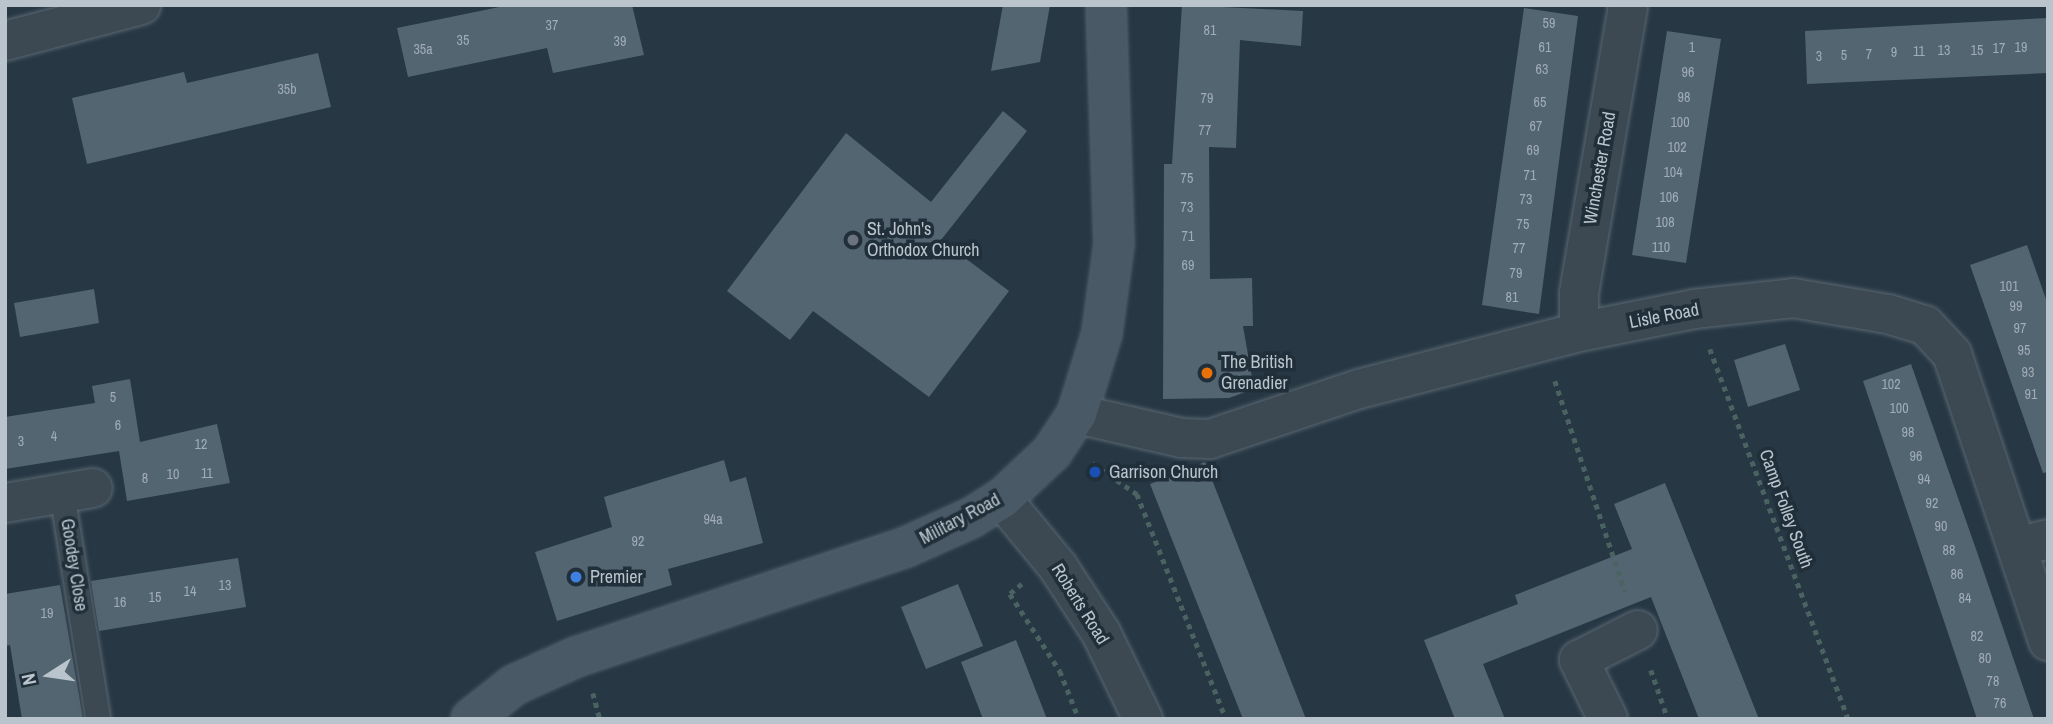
<!DOCTYPE html>
<html>
<head>
<meta charset="utf-8">
<style>
  body { margin:0 }
  #map { position:relative; width:2053px; height:724px; overflow:hidden; background:#273844; font-family:"Archivo Narrow",sans-serif }
  div>[style] { position:absolute }
  .building>* { inset:0; background:#536571 }
  .path>* { height:4.5px; margin-top:-2.25px; transform-origin:0; background:repeating-linear-gradient(90deg,#4a6261 0 5px,transparent 0 10px) }
  .roads { filter:drop-shadow(0 0 2px #5a6771) drop-shadow(0 0 2px #5a6771) }
  .lane>* { height:24px; margin:-12px; padding:0 12px; transform-origin:12px; border-radius:12px; background:#3c4953 }
  .street>* { height:38px; margin:-19px; padding:0 19px; transform-origin:19px; border-radius:19px; background:#3c4953 }
  .secondary>* { height:38px; margin:-19px; padding:0 19px; transform-origin:19px; border-radius:19px; background:#4a5966 }
  .dots>* { width:19px; height:19px; translate:-50% -50%; box-sizing:border-box; border:4px solid #202f39; border-radius:50% }
  span { translate:-50% -50%; white-space:nowrap; text-align:center; line-height:1.15; -webkit-text-stroke:7px #202f39; paint-order:stroke }
  .number-label { font-size:14px; color:#a0acb6 }
  .number-label span { -webkit-text-stroke-width:0 }
  .street-label { font-size:18px; color:#b9c4cd }
  .poi-label { font-size:18px; color:#b9c4cd }
  .left { translate:0 -50%; text-align:left }
  .frame { position:absolute; inset:0; border:7px solid #b9c4cd; pointer-events:none }
  .north { position:absolute; left:14px; top:640px; width:70px; height:70px; -webkit-text-stroke:5px #202f39; paint-order:stroke; rotate:258deg; font-size:19px; font-weight:700; line-height:28px; text-align:center; color:#b9c4cd }
  .north::after { content:''; display:block; margin:auto; width:24px; height:32px; background:#b9c4cd; clip-path:polygon(50% 0,100% 100%,50% 72%,0 100%) }
</style>
</head>
<body>
<div id="map">
  <div class="building">
    <i style="clip-path:polygon(509px 5px,632px 5px,644px 55px,553px 73px,547px 48px,408px 77px,397px 28px)"></i>
    <i style="clip-path:polygon(1003px 5px,1050px 5px,1040px 62px,991px 71px)"></i>
    <i style="clip-path:polygon(1182px 5px,1303px 11px,1301px 46px,1240px 40px,1236px 148px,1209px 147px,1210px 279px,1252px 278px,1253px 326px,1243px 326px,1254px 389px,1229px 398px,1163px 399px,1164px 164px,1172px 164px)"></i>
    <i style="clip-path:polygon(1524px 8px,1578px 16px,1539px 314px,1482px 305px)"></i>
    <i style="clip-path:polygon(2048px 18px,2048px 73px,1807px 84px,1805px 31px)"></i>
    <i style="clip-path:polygon(1667px 31px,1721px 39px,1686px 263px,1632px 255px)"></i>
    <i style="clip-path:polygon(318px 53px,331px 107px,87px 164px,72px 98px,184px 72px,187px 83px)"></i>
    <i style="clip-path:polygon(1003px 111px,1027px 131px,941px 240px,1009px 291px,929px 397px,813px 311px,790px 340px,727px 291px,846px 133px,931px 202px)"></i>
    <i style="clip-path:polygon(2027px 245px,2048px 305px,2048px 472px,2043px 473px,1970px 265px)"></i>
    <i style="clip-path:polygon(94px 289px,99px 323px,20px 337px,14px 303px)"></i>
    <i style="clip-path:polygon(1785px 344px,1800px 390px,1748px 407px,1734px 360px)"></i>
    <i style="clip-path:polygon(1911px 364px,1977px 552px,2034px 719px,1977px 719px,1863px 381px)"></i>
    <i style="clip-path:polygon(130px 379px,140px 442px,217px 424px,230px 483px,127px 501px,119px 451px,5px 469px,5px 417px,95px 403px,92px 386px)"></i>
    <i style="clip-path:polygon(724px 460px,730px 482px,746px 477px,763px 543px,668px 569px,672px 585px,557px 621px,535px 552px,612px 527px,604px 497px)"></i>
    <i style="clip-path:polygon(1205px 462px,1306px 719px,1243px 719px,1150px 484px)"></i>
    <i style="clip-path:polygon(1665px 483px,1759px 719px,1699px 719px,1651px 597px,1483px 664px,1505px 719px,1455px 719px,1424px 640px,1518px 604px,1515px 595px,1632px 549px,1614px 504px)"></i>
    <i style="clip-path:polygon(238px 558px,246px 607px,99px 631px,91px 581px)"></i>
    <i style="clip-path:polygon(958px 584px,983px 646px,926px 669px,901px 607px)"></i>
    <i style="clip-path:polygon(60px 585px,83px 719px,22px 719px,10px 645px,5px 646px,5px 594px)"></i>
    <i style="clip-path:polygon(1016px 640px,1047px 719px,983px 719px,961px 662px)"></i>
  </div>
  <div class="path">
    <i style="left:1710px;top:349px;width:395px;rotate:69.5deg"></i>
    <i style="left:1555px;top:381px;width:222px;rotate:71.6deg"></i>
    <i style="left:1092px;top:463px;width:55px;rotate:34.6deg"></i>
    <i style="left:1137px;top:494px;width:242px;rotate:68.4deg"></i>
    <i style="left:1022px;top:584px;width:16px;rotate:140deg"></i>
    <i style="left:1010px;top:594px;width:92px;rotate:57deg"></i>
    <i style="left:1060px;top:671px;width:52px;rotate:68.4deg"></i>
    <i style="left:1651px;top:670px;width:52px;rotate:70.9deg"></i>
    <i style="left:593px;top:693px;width:27px;rotate:75deg"></i>
  </div>
  <div class="roads">
    <div class="lane">
      <i style="left:62px;top:493px;width:229px;rotate:80.9deg"></i>
    </div>
    <div class="street">
      <i style="left:5px;top:41px;width:141px;rotate:-14.8deg"></i>
      <i style="left:1579px;top:332px;width:39px;rotate:-90deg"></i>
      <i style="left:1579px;top:293px;width:292px;rotate:-80.3deg"></i>
      <i style="left:1077px;top:414px;width:108px;rotate:12.9deg"></i>
      <i style="left:1182px;top:438px;width:28px;rotate:2deg"></i>
      <i style="left:1210px;top:439px;width:157px;rotate:-18.6deg"></i>
      <i style="left:1359px;top:389px;width:227px;rotate:-14.5deg"></i>
      <i style="left:1579px;top:332px;width:117px;rotate:-11.3deg"></i>
      <i style="left:1694px;top:309px;width:100px;rotate:-6.3deg"></i>
      <i style="left:1793px;top:298px;width:96px;rotate:9.6deg"></i>
      <i style="left:1888px;top:314px;width:39px;rotate:17deg"></i>
      <i style="left:1925px;top:325px;width:40px;rotate:47deg"></i>
      <i style="left:1952px;top:354px;width:303px;rotate:71.5deg"></i>
      <i style="left:1002px;top:499px;width:88px;rotate:50.5deg"></i>
      <i style="left:1058px;top:567px;width:79px;rotate:56.9deg"></i>
      <i style="left:1101px;top:633px;width:96px;rotate:64deg"></i>
      <i style="left:5px;top:503px;width:89px;rotate:-9.7deg"></i>
      <i style="left:2017px;top:547px;width:32px;rotate:-14deg"></i>
      <i style="left:1608px;top:719px;width:66px;rotate:-116.2deg"></i>
      <i style="left:1579px;top:660px;width:66px;rotate:-27deg"></i>
    </div>
    <div class="secondary">
      <i style="left:471px;top:719px;width:55px;rotate:-38.3deg"></i>
      <i style="left:514px;top:685px;width:68px;rotate:-24.3deg"></i>
      <i style="left:576px;top:657px;width:346px;rotate:-18.4deg"></i>
      <i style="left:904px;top:548px;width:73px;rotate:-24.1deg"></i>
      <i style="left:971px;top:518px;width:36px;rotate:-32deg"></i>
      <i style="left:1002px;top:499px;width:69px;rotate:-43.2deg"></i>
      <i style="left:1052px;top:452px;width:45px;rotate:-56.7deg"></i>
      <i style="left:1077px;top:414px;width:85px;rotate:-72.8deg"></i>
      <i style="left:1102px;top:333px;width:90px;rotate:-82.3deg"></i>
      <i style="left:1114px;top:244px;width:239px;rotate:-91.9deg"></i>
    </div>
  </div>
  <div class="dots">
    <i style="left:853px;top:240px;background:#6b7280"></i>
    <i style="left:1207px;top:373px;background:#e8710a"></i>
    <i style="left:1095px;top:472px;background:#1a4fb4"></i>
    <i style="left:576px;top:577px;background:#3f7fe0"></i>
  </div>
  <div class="number-label">
    <span style="left:1549px;top:23px">59</span>
    <span style="left:552px;top:25px">37</span>
    <span style="left:1210px;top:30px">81</span>
    <span style="left:463px;top:40px">35</span>
    <span style="left:620px;top:41px">39</span>
    <span style="left:1545px;top:47px">61</span>
    <span style="left:1692px;top:47px">1</span>
    <span style="left:2021px;top:47px">19</span>
    <span style="left:1999px;top:48px">17</span>
    <span style="left:423px;top:49px">35a</span>
    <span style="left:1944px;top:50px">13</span>
    <span style="left:1977px;top:50px">15</span>
    <span style="left:1919px;top:51px">11</span>
    <span style="left:1894px;top:52px">9</span>
    <span style="left:1869px;top:54px">7</span>
    <span style="left:1844px;top:55px">5</span>
    <span style="left:1819px;top:56px">3</span>
    <span style="left:1542px;top:69px">63</span>
    <span style="left:1688px;top:72px">96</span>
    <span style="left:287px;top:89px">35b</span>
    <span style="left:1684px;top:97px">98</span>
    <span style="left:1207px;top:98px">79</span>
    <span style="left:1540px;top:102px">65</span>
    <span style="left:1680px;top:122px">100</span>
    <span style="left:1536px;top:126px">67</span>
    <span style="left:1205px;top:130px">77</span>
    <span style="left:1677px;top:147px">102</span>
    <span style="left:1533px;top:150px">69</span>
    <span style="left:1673px;top:172px">104</span>
    <span style="left:1530px;top:175px">71</span>
    <span style="left:1187px;top:178px">75</span>
    <span style="left:1669px;top:197px">106</span>
    <span style="left:1526px;top:199px">73</span>
    <span style="left:1187px;top:207px">73</span>
    <span style="left:1665px;top:222px">108</span>
    <span style="left:1523px;top:224px">75</span>
    <span style="left:1188px;top:236px">71</span>
    <span style="left:1661px;top:247px">110</span>
    <span style="left:1519px;top:248px">77</span>
    <span style="left:1188px;top:265px">69</span>
    <span style="left:1516px;top:273px">79</span>
    <span style="left:2009px;top:286px">101</span>
    <span style="left:1512px;top:297px">81</span>
    <span style="left:2016px;top:306px">99</span>
    <span style="left:2020px;top:328px">97</span>
    <span style="left:2024px;top:350px">95</span>
    <span style="left:2028px;top:372px">93</span>
    <span style="left:1891px;top:384px">102</span>
    <span style="left:2031px;top:394px">91</span>
    <span style="left:113px;top:397px">5</span>
    <span style="left:1899px;top:408px">100</span>
    <span style="left:118px;top:425px">6</span>
    <span style="left:1908px;top:432px">98</span>
    <span style="left:54px;top:436px">4</span>
    <span style="left:21px;top:441px">3</span>
    <span style="left:201px;top:444px">12</span>
    <span style="left:1916px;top:456px">96</span>
    <span style="left:207px;top:473px">11</span>
    <span style="left:173px;top:474px">10</span>
    <span style="left:145px;top:478px">8</span>
    <span style="left:1924px;top:479px">94</span>
    <span style="left:1932px;top:503px">92</span>
    <span style="left:713px;top:519px">94a</span>
    <span style="left:1941px;top:526px">90</span>
    <span style="left:638px;top:541px">92</span>
    <span style="left:1949px;top:550px">88</span>
    <span style="left:1957px;top:574px">86</span>
    <span style="left:225px;top:585px">13</span>
    <span style="left:190px;top:591px">14</span>
    <span style="left:155px;top:597px">15</span>
    <span style="left:1965px;top:598px">84</span>
    <span style="left:120px;top:602px">16</span>
    <span style="left:47px;top:613px">19</span>
    <span style="left:1977px;top:636px">82</span>
    <span style="left:1985px;top:658px">80</span>
    <span style="left:1993px;top:681px">78</span>
    <span style="left:2000px;top:703px">76</span>
  </div>
  <div class="street-label">
    <span style="left:1600px;top:168px;rotate:-80deg">Winchester Road</span>
    <span style="left:1664px;top:316px;rotate:-11deg">Lisle Road</span>
    <span style="left:1786px;top:509px;rotate:70deg">Camp Folley South</span>
    <span style="left:960px;top:519px;rotate:-28deg">Military Road</span>
    <span style="left:74px;top:565px;rotate:81deg">Goodey Close</span>
    <span style="left:1080px;top:604px;rotate:58deg">Roberts Road</span>
  </div>
  <div class="poi-label">
    <span class="left" style="left:867px;top:240px">St. John's<br>Orthodox Church</span>
    <span class="left" style="left:1221px;top:373px">The British<br>Grenadier</span>
    <span class="left" style="left:1109px;top:472px">Garrison Church</span>
    <span class="left" style="left:590px;top:577px">Premier</span>
  </div>
  <div class="frame"></div>
  <div class="north">N</div>
</div>
</body>
</html>
